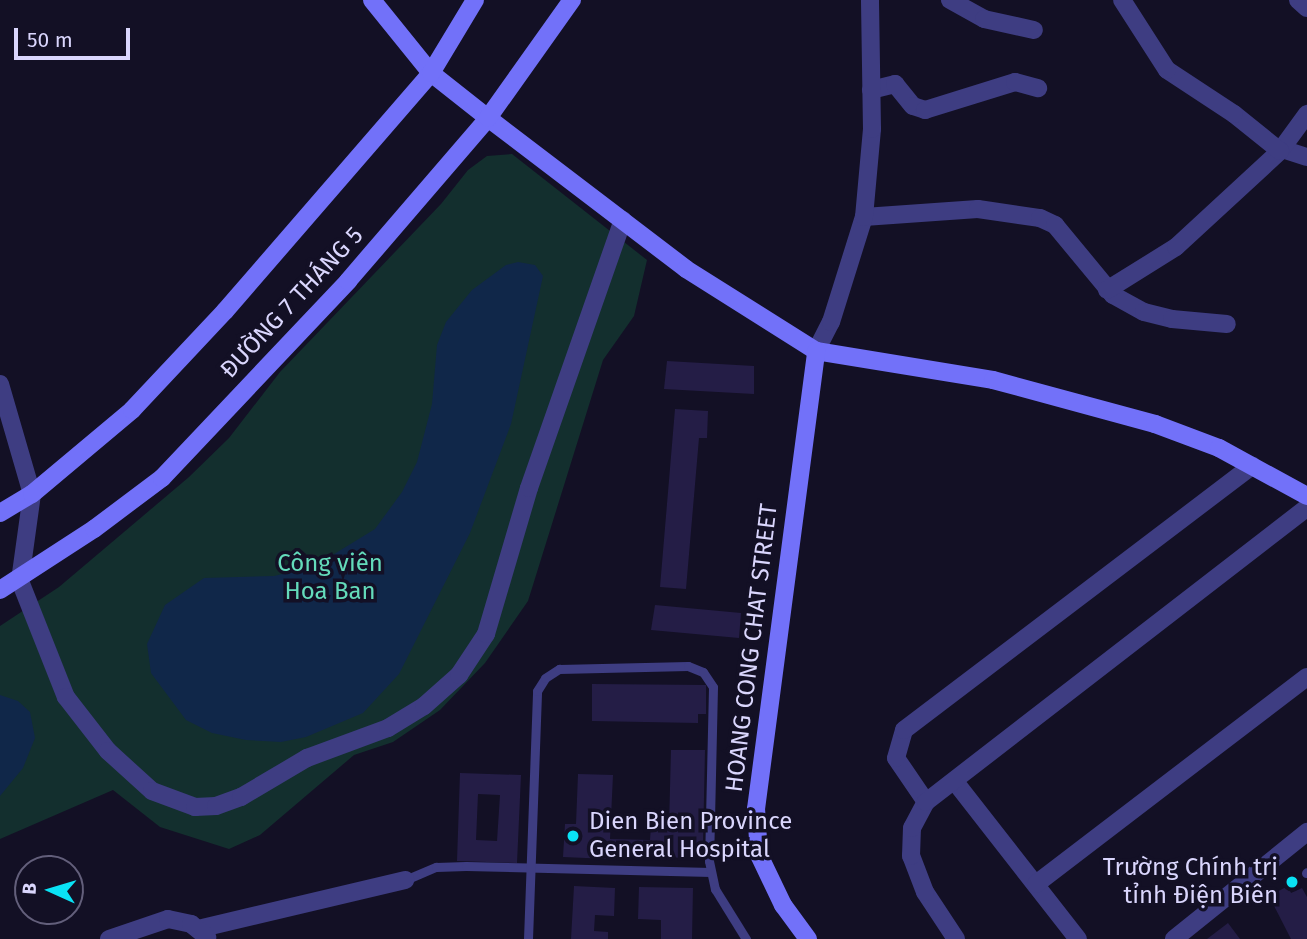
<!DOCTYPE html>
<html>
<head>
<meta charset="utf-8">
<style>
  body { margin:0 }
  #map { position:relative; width:1307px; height:939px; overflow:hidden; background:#131025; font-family:"Fira Sans",sans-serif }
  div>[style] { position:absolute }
  .green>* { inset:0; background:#132f2e }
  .water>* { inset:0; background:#102749 }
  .building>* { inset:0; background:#241d46 }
  .lane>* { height:9px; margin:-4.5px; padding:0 4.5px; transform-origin:4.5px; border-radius:4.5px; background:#3e3d82 }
  .street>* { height:18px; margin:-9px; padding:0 9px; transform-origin:9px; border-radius:9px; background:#3e3d82 }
  .secondary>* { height:18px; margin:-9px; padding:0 9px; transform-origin:9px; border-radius:9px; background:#7271f9 }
  .dots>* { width:19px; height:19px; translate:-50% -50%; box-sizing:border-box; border:4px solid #131025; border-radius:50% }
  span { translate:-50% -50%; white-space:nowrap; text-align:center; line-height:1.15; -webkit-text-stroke:7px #131025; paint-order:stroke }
  .street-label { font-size:24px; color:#dad6fd }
  .park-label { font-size:24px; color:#64dbbb }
  .poi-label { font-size:24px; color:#dad6fd }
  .left { translate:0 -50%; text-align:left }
  .right { translate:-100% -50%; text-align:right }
  .north { position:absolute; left:14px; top:855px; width:70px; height:70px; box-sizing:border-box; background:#131025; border:2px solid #635f7b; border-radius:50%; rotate:274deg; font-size:19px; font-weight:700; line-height:28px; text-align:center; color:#dad6fd }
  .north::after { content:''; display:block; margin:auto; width:24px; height:32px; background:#0ae2f5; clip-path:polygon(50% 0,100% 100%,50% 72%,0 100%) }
  .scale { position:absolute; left:14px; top:28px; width:116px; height:32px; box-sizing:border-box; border:4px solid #dad6fd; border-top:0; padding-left:9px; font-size:21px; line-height:24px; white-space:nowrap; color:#dad6fd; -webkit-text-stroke:5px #131025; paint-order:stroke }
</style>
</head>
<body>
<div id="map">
  <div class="green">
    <i style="clip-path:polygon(512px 154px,647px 260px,634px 316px,603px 360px,528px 601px,485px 663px,440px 710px,393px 742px,354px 755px,260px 835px,229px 849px,160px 827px,113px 790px,0 839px,0 626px,59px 587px,189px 477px,229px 438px,280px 372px,441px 204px,468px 170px,487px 156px)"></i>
  </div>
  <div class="water">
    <i style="clip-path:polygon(518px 262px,535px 265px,543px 276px,511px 424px,470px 533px,399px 674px,363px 713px,306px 737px,281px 742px,246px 740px,212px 733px,186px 720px,151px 673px,147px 644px,165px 605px,204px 578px,274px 576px,313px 567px,375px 529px,402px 492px,417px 462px,432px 404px,437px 345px,446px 322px,472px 290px,506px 265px)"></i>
    <i style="clip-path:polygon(0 695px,18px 701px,30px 712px,35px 738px,23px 768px,0 796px)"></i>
  </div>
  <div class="building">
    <i style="clip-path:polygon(667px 361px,754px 366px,754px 394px,664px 389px)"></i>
    <i style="clip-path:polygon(675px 409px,708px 411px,707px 438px,699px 438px,686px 589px,660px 587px)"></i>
    <i style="clip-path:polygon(655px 605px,741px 613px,739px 638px,651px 630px)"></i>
    <i style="clip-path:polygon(592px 684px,706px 685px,706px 714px,698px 714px,698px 723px,592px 721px)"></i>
    <i style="clip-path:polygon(671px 750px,705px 750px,703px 844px,693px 844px,692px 858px,650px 857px,650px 846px,610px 846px,609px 859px,563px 857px,565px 824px,576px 824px,578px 774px,613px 775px,610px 839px,650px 840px,651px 826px,669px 826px)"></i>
    <i style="clip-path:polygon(evenodd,460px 773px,521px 775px,517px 863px,457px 861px,460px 773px,478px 794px,500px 795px,497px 841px,476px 840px,478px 794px)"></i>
    <i style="clip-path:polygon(574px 886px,615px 888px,614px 916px,595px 915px,594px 931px,608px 932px,608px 939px,571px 939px)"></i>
    <i style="clip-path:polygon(1288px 886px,1291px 893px,1302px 888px,1307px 897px,1307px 939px,1291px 939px,1269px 896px)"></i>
    <i style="clip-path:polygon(639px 887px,693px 888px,692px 939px,661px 939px,661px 920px,638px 919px)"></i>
    <i style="clip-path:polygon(1228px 923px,1240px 939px,1207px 939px)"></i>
  </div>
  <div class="lane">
    <i style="left:1306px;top:873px;width:1px;rotate:-45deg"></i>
    <i style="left:405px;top:880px;width:34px;rotate:-23deg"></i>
    <i style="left:436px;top:867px;width:30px;rotate:-2deg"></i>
    <i style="left:466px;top:866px;width:245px;rotate:1.4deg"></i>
    <i style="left:528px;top:939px;width:248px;rotate:-87.9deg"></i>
    <i style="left:537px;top:691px;width:15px;rotate:-58deg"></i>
    <i style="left:545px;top:678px;width:17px;rotate:-33deg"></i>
    <i style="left:559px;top:669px;width:129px;rotate:-1.3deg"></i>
    <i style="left:688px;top:666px;width:16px;rotate:22deg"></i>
    <i style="left:703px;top:672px;width:18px;rotate:56deg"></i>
    <i style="left:713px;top:687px;width:174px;rotate:91.3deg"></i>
    <i style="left:709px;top:861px;width:29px;rotate:78deg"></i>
    <i style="left:715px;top:889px;width:59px;rotate:58.2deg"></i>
  </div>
  <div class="street">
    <i style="left:950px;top:0;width:39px;rotate:29deg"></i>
    <i style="left:984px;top:19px;width:51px;rotate:12.4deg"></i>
    <i style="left:1298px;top:0;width:12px;rotate:42deg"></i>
    <i style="left:871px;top:90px;width:25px;rotate:-14deg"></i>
    <i style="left:895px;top:84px;width:28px;rotate:51deg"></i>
    <i style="left:913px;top:106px;width:13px;rotate:18deg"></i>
    <i style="left:925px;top:110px;width:94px;rotate:-17.3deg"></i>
    <i style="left:1015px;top:82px;width:24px;rotate:15deg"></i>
    <i style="left:1282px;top:149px;width:26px;rotate:18deg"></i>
    <i style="left:1280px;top:151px;width:46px;rotate:-53.9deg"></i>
    <i style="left:864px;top:217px;width:114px;rotate:-4deg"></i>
    <i style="left:978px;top:209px;width:63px;rotate:8.3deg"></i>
    <i style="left:1040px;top:218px;width:17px;rotate:25deg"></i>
    <i style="left:1055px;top:225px;width:91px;rotate:50.4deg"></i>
    <i style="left:1113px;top:295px;width:35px;rotate:29deg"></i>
    <i style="left:1144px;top:312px;width:29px;rotate:14deg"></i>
    <i style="left:1172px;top:319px;width:55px;rotate:5.2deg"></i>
    <i style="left:1107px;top:290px;width:81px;rotate:-31.9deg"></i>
    <i style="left:1176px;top:247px;width:142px;rotate:-42.7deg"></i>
    <i style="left:1280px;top:151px;width:59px;rotate:-141.2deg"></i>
    <i style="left:1234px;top:114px;width:80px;rotate:-146.7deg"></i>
    <i style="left:1167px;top:70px;width:83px;rotate:-122.7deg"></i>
    <i style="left:816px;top:351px;width:33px;rotate:-63deg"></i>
    <i style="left:831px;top:322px;width:110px;rotate:-72.6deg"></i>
    <i style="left:864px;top:217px;width:88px;rotate:-84.8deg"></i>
    <i style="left:872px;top:129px;width:129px;rotate:-90.9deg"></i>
    <i style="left:0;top:384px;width:115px;rotate:73.8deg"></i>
    <i style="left:32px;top:494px;width:88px;rotate:97.9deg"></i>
    <i style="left:20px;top:581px;width:125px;rotate:68.4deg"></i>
    <i style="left:66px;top:697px;width:68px;rotate:52.1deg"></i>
    <i style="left:108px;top:751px;width:59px;rotate:42.3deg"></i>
    <i style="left:152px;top:791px;width:46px;rotate:20.4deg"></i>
    <i style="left:195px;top:807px;width:21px;rotate:-3deg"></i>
    <i style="left:216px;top:806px;width:27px;rotate:-20deg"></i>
    <i style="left:241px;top:797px;width:77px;rotate:-30.6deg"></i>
    <i style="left:307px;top:758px;width:86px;rotate:-20.3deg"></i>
    <i style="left:388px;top:728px;width:42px;rotate:-31.4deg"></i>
    <i style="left:424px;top:706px;width:47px;rotate:-41.5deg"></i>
    <i style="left:459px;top:675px;width:49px;rotate:-56.6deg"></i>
    <i style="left:486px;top:634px;width:152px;rotate:-73.6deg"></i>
    <i style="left:529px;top:488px;width:284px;rotate:-70.7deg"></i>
    <i style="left:956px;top:783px;width:198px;rotate:52deg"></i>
    <i style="left:926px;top:802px;width:53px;rotate:-124.3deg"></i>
    <i style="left:896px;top:758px;width:29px;rotate:-74deg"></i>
    <i style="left:904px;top:730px;width:437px;rotate:-37.2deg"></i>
    <i style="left:1036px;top:884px;width:341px;rotate:-37.4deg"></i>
    <i style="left:198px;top:929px;width:213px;rotate:-13.3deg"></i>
    <i style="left:109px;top:939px;width:62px;rotate:-18.7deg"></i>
    <i style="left:168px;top:919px;width:24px;rotate:12deg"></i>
    <i style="left:191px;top:924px;width:21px;rotate:39deg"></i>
    <i style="left:956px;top:939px;width:56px;rotate:-123.4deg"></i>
    <i style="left:925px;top:892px;width:39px;rotate:-111deg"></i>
    <i style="left:911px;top:856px;width:28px;rotate:-88deg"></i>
    <i style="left:912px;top:828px;width:30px;rotate:-62deg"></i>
    <i style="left:926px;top:802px;width:481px;rotate:-37.7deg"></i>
    <i style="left:1174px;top:939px;width:171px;rotate:-38.8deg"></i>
  </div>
  <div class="secondary">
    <i style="left:372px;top:0;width:94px;rotate:51.1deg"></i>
    <i style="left:431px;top:73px;width:73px;rotate:38.3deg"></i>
    <i style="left:488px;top:118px;width:249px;rotate:37.3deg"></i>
    <i style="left:686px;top:269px;width:154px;rotate:32.2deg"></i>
    <i style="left:816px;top:351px;width:179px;rotate:9.3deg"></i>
    <i style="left:993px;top:380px;width:168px;rotate:15.2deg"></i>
    <i style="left:1155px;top:424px;width:68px;rotate:20.6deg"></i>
    <i style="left:1219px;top:448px;width:100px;rotate:28.6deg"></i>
    <i style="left:0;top:513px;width:37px;rotate:-31deg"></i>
    <i style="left:32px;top:494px;width:131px;rotate:-40deg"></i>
    <i style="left:132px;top:410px;width:136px;rotate:-46.8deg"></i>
    <i style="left:225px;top:311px;width:315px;rotate:-49.1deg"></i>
    <i style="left:431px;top:73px;width:85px;rotate:-58.9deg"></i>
    <i style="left:0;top:590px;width:112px;rotate:-33deg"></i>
    <i style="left:94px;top:529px;width:85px;rotate:-36.9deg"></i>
    <i style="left:162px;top:478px;width:271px;rotate:-46.6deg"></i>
    <i style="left:348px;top:281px;width:215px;rotate:-49.3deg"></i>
    <i style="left:488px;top:118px;width:145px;rotate:-54.6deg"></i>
    <i style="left:808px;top:939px;width:42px;rotate:-126.3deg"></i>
    <i style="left:783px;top:905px;width:55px;rotate:-115.6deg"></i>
    <i style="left:759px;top:855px;width:46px;rotate:-93.7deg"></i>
    <i style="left:756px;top:809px;width:462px;rotate:-82.5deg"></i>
  </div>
  <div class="dots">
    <i style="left:573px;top:836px;background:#0ae2f5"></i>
    <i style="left:1292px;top:882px;background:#0ae2f5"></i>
  </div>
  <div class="street-label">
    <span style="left:292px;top:303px;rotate:-47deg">ĐƯỜNG 7 THÁNG 5</span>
    <span style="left:752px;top:648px;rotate:-83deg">HOANG CONG CHAT STREET</span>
  </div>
  <div class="park-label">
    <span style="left:330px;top:578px">Công viên<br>Hoa Ban</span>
  </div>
  <div class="poi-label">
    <span class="left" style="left:589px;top:836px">Dien Bien Province<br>General Hospital</span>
    <span class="right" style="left:1278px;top:882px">Trường Chính trị<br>tỉnh Điện Biên</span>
  </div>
  <div class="north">B</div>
  <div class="scale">50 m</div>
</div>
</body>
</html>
